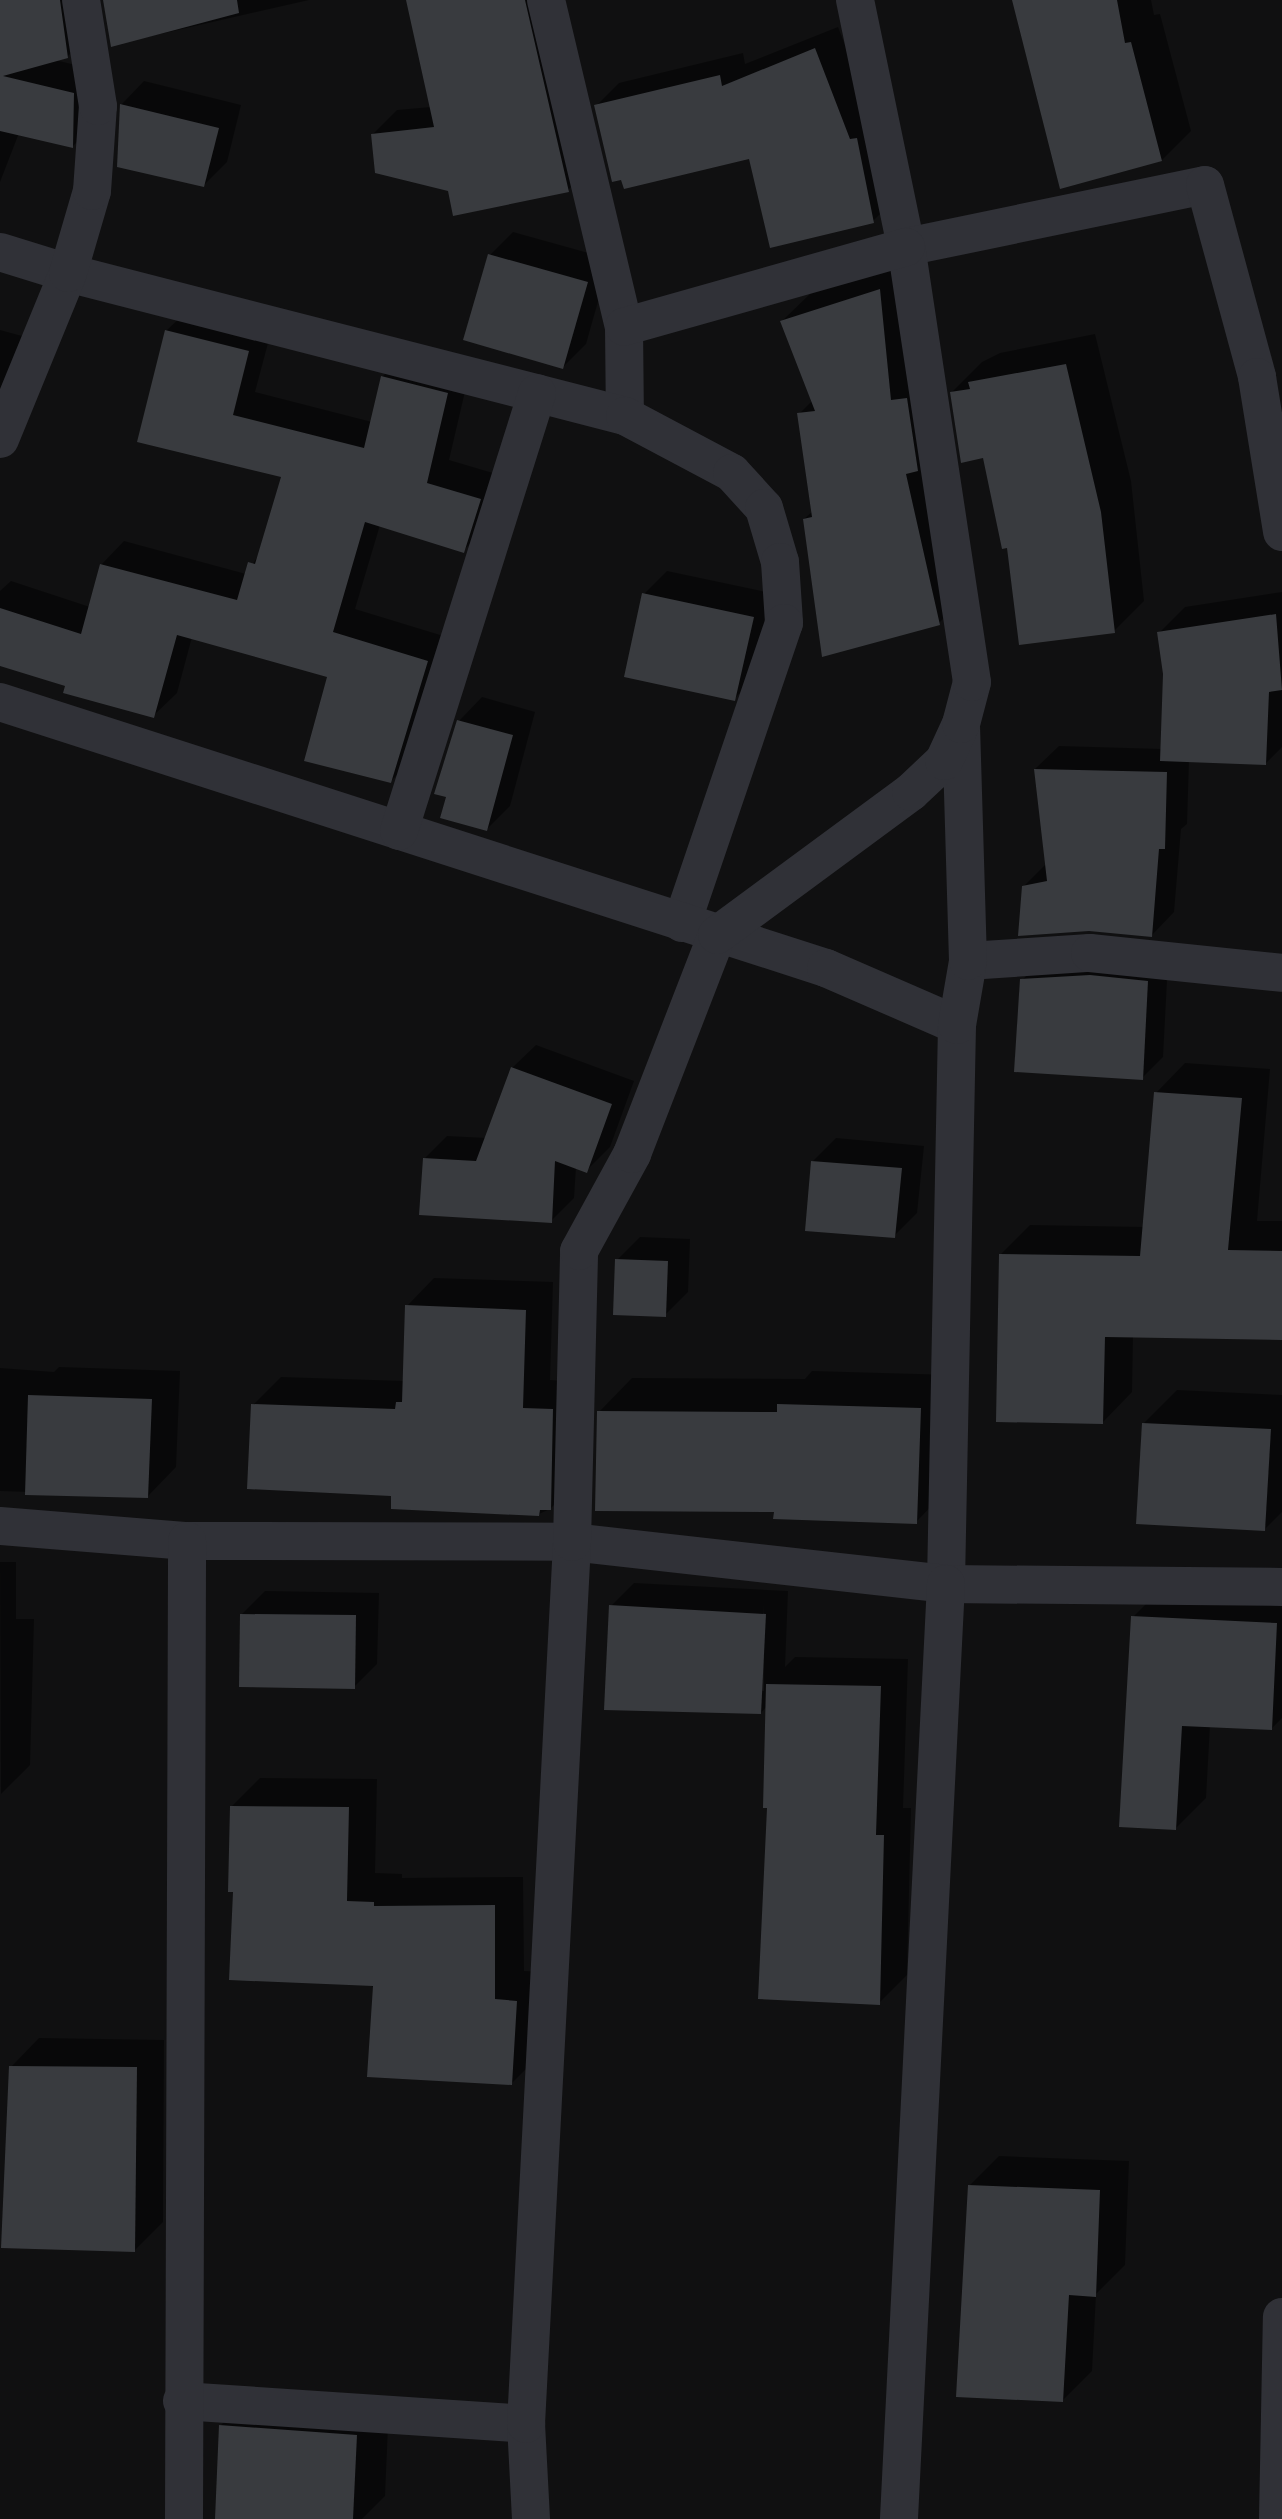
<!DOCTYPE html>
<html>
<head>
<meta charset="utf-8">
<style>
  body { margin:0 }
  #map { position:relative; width:1282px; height:2519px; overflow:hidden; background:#101011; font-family:Mulish,sans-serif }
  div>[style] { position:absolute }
  .shadow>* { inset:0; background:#0007 }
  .building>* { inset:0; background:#393b3f }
  .minor>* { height:38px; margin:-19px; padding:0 19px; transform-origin:19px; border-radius:19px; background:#303137 }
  span { translate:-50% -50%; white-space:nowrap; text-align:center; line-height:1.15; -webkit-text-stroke:6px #0b0b0c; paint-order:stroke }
</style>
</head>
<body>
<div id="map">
  <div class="shadow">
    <i style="clip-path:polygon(0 0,88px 0,92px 32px,67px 57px,55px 60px,96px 70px,96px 123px,73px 146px,19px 133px,0 182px)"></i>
    <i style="clip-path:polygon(103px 0,309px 0,112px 45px)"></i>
    <i style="clip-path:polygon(407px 0,556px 0,593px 166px,568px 190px,450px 190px,372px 135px,397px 110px,431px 107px)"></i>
    <i style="clip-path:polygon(1014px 0,1151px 0,1154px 15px,1160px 14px,1191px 131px,1162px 160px,1061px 186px)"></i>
    <i style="clip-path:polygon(838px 27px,873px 117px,896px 198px,873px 221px,750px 156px,596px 106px,619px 83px,743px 53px,745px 64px)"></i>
    <i style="clip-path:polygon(144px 81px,241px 105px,227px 162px,204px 185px,121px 105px)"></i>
    <i style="clip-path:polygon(513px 232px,610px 259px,586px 344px,563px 367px,490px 255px)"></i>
    <i style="clip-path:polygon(908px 262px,967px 595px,939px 623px,804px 519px,813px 511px,799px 414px,813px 400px,782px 321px,811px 293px)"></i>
    <i style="clip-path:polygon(190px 308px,272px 328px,255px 392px,372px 422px,382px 377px,405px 354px,470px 370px,449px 460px,503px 476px,486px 527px,463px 551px,380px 525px,355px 609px,450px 638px,414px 758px,391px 781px,329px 675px,192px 637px,177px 693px,153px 716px,0 664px,0 591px,11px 581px,90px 607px,101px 565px,124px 541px,246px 574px,260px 553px,283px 476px,139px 441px,166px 331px)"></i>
    <i style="clip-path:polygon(0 330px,22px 336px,2px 407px,0 432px)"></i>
    <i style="clip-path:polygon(1095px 334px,1131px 481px,1144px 601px,1114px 631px,1009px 546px,985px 456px,952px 392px,982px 362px,1000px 353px)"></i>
    <i style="clip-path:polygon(667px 571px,776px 594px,757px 676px,734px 699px,644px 594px)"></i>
    <i style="clip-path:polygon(1282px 592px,1282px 747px,1266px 763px,1189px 760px,1187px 824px,1181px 829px,1174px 912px,1151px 936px,1024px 886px,1047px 863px,1035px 769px,1059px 746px,1162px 749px,1165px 674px,1159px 633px,1185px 607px)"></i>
    <i style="clip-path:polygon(482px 697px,535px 712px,510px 806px,487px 829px,448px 796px,459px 721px)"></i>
    <i style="clip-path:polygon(1043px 960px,1168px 961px,1163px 1057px,1142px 1078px,1022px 980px)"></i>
    <i style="clip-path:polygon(536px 1045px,634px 1081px,610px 1147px,586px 1171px,576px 1167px,574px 1198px,551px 1221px,424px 1159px,447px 1136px,487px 1138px,512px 1068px)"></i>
    <i style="clip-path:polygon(1185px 1063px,1270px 1069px,1257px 1221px,1282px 1221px,1282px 1338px,1133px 1335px,1132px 1392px,1103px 1422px,1001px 1254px,1030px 1225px,1145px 1227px,1156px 1093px)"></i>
    <i style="clip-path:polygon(836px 1138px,924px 1146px,917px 1213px,894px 1236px,812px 1162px)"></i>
    <i style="clip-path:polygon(640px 1237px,690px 1239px,688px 1292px,665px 1315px,617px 1260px)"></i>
    <i style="clip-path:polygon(434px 1278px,553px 1282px,550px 1380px,580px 1382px,578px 1481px,550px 1509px,539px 1514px,393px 1494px,253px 1405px,281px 1377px,404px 1381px,407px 1306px)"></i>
    <i style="clip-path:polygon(59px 1367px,180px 1371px,176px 1467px,148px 1496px,0 1491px,0 1368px,54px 1372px)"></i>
    <i style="clip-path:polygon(812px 1371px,953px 1375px,949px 1488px,916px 1522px,775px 1511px,599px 1412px,632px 1378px,805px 1379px)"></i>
    <i style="clip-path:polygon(1177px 1390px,1282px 1395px,1282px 1512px,1265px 1529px,1144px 1423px)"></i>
    <i style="clip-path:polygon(0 1562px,16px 1562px,16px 1619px,34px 1619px,30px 1765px,1px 1794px)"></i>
    <i style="clip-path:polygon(evenodd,634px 1583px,788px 1591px,785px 1667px,795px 1657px,908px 1659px,903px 1808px,911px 1808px,907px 1975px,879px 2003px,769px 1806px,767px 1706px,761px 1713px,611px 1606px,634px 1583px,764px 1605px,764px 1691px,760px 1691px,764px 1605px)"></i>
    <i style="clip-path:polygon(1164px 1586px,1282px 1591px,1282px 1718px,1272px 1728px,1210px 1725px,1206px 1798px,1175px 1829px,1133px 1617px)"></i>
    <i style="clip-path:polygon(265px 1591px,379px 1593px,377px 1664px,354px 1687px,242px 1614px)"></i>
    <i style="clip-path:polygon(260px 1778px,377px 1779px,375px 1873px,402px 1874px,402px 1878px,523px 1877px,524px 1971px,545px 1972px,540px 2055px,511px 2084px,235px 1890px,231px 1807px)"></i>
    <i style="clip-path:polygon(39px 2038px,164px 2040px,163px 2222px,135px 2250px,11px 2067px)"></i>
    <i style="clip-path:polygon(999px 2156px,1129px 2161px,1125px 2265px,1096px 2294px,1092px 2371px,1063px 2400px,970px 2185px)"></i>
    <i style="clip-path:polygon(254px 2393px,389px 2402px,385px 2496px,362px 2519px,216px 2519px,220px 2426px)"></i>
  </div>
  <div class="building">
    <i style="clip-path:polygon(0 0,60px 0,68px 58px,3px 76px,74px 93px,73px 148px,0 131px)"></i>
    <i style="clip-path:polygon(103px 0,237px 0,239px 13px,111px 47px)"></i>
    <i style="clip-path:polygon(406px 0,525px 0,569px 192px,453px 216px,448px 191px,375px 173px,371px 134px,434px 127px)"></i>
    <i style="clip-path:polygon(1012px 0,1117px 0,1125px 43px,1131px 42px,1162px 161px,1060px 189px)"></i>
    <i style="clip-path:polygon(815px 48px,850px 139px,857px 138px,874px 223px,770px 248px,749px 159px,624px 189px,621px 180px,612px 182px,594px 105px,720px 75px,722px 86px)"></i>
    <i style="clip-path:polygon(120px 104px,219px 128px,204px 187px,117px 167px)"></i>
    <i style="clip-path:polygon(488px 254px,588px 282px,563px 369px,463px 340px)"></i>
    <i style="clip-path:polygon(880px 289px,891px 400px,907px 398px,918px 471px,906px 474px,940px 625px,822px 657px,803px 519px,812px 517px,797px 413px,815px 411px,780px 321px)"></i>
    <i style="clip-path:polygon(165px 330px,249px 351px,233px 415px,364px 448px,381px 376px,448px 393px,427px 483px,481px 499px,464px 553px,365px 522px,333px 632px,428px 661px,391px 783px,304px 761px,327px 677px,177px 635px,154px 718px,63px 693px,65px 686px,0 666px,0 608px,81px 634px,100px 564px,237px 600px,248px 562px,255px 564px,281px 477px,137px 442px)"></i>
    <i style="clip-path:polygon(1066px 364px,1101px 512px,1115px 633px,1019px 645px,1007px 548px,1002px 549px,983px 458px,961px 463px,950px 392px,970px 389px,968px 382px)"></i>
    <i style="clip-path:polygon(642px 593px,754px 617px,735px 701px,624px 677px)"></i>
    <i style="clip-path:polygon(1276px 614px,1282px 690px,1269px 692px,1266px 765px,1160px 761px,1163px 674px,1157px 632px)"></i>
    <i style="clip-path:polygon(457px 720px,513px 735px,487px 831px,440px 818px,446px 797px,434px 794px)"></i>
    <i style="clip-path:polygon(1034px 769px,1167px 772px,1165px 849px,1159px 849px,1152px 937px,1089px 931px,1018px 936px,1022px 886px,1047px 881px)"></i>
    <i style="clip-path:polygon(1090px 975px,1148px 981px,1143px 1080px,1014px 1072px,1020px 979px)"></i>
    <i style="clip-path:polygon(511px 1067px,612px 1104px,587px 1173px,555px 1161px,552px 1223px,419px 1215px,423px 1158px,476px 1161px)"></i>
    <i style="clip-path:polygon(1154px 1092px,1242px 1098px,1228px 1250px,1282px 1251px,1282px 1340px,1105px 1337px,1103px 1424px,996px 1422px,999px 1254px,1140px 1256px)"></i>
    <i style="clip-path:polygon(811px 1161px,902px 1168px,895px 1238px,805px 1231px)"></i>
    <i style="clip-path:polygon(615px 1259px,668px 1261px,666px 1317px,613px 1315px)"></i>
    <i style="clip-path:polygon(405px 1305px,526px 1310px,523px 1408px,553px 1409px,551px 1510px,540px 1510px,539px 1516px,391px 1509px,391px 1496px,247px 1489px,251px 1404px,395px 1409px,396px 1402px,402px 1402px)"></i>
    <i style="clip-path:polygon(28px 1395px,152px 1399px,148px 1498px,25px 1495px)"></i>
    <i style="clip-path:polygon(777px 1404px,921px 1408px,917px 1524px,773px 1519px,774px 1512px,595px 1511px,597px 1411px,777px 1412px)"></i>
    <i style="clip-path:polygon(1142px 1423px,1271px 1429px,1265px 1531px,1136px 1524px)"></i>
    <i style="clip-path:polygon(609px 1605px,766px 1614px,761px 1714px,604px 1710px)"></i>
    <i style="clip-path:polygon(240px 1614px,356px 1615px,355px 1689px,239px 1687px)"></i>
    <i style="clip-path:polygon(1131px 1616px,1277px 1623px,1272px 1730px,1182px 1726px,1176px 1830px,1119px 1827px)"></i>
    <i style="clip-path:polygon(766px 1684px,881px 1686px,876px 1835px,884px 1835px,880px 2005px,758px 1999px,767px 1808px,763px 1808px)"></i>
    <i style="clip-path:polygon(230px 1806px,349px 1807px,347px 1901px,374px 1902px,374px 1906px,495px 1905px,495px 1999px,517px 2001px,512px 2085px,367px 2077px,373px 1986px,229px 1980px,233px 1892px,228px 1892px)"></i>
    <i style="clip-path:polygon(9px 2066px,137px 2067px,135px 2252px,1px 2248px)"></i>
    <i style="clip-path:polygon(968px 2185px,1100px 2190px,1096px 2297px,1069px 2295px,1063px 2402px,956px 2397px)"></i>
    <i style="clip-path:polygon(219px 2425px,357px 2435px,353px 2519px,215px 2519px)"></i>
  </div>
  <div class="minor">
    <i style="left:546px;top:0;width:336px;rotate:76.6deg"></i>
    <i style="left:624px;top:327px;width:89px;rotate:89.4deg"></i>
    <i style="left:855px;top:0;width:252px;rotate:78.3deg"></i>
    <i style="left:906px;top:247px;width:305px;rotate:-11.7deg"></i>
    <i style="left:1205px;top:185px;width:199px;rotate:74.8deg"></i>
    <i style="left:1257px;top:377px;width:157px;rotate:80.8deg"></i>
    <i style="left:0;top:252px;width:71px;rotate:17.2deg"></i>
    <i style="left:68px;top:273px;width:575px;rotate:14.4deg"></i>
    <i style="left:625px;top:416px;width:121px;rotate:28deg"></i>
    <i style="left:732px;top:473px;width:47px;rotate:47.6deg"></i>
    <i style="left:764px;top:508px;width:56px;rotate:73.5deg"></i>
    <i style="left:780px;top:562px;width:61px;rotate:86.2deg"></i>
    <i style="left:784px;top:623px;width:317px;rotate:108.8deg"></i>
    <i style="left:0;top:439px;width:179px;rotate:-67.7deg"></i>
    <i style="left:68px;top:273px;width:85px;rotate:-73.7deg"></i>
    <i style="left:92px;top:191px;width:85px;rotate:-86deg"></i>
    <i style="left:98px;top:106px;width:107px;rotate:-99.1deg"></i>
    <i style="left:0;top:702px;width:868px;rotate:17.85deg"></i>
    <i style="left:826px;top:968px;width:143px;rotate:23.5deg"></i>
    <i style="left:957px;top:1025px;width:559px;rotate:91.13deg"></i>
    <i style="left:946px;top:1584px;width:336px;rotate:0.5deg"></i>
    <i style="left:399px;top:831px;width:459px;rotate:-72.5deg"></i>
    <i style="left:968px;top:961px;width:122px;rotate:-3.8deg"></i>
    <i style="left:1090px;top:953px;width:193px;rotate:5.9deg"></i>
    <i style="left:957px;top:1025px;width:65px;rotate:-80.2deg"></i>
    <i style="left:968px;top:961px;width:233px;rotate:-91.7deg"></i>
    <i style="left:0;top:1526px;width:188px;rotate:4.6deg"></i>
    <i style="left:187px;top:1541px;width:385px;rotate:0.1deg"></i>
    <i style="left:572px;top:1542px;width:376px;rotate:6.4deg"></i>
    <i style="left:946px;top:1584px;width:936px;rotate:92.88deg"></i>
    <i style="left:182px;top:2401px;width:345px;rotate:3.8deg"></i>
    <i style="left:184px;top:2519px;width:978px;rotate:-89.82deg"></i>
    <i style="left:531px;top:2519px;width:95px;rotate:-93deg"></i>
    <i style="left:526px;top:2424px;width:883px;rotate:-87.01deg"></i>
    <i style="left:572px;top:1542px;width:291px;rotate:-88.6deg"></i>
    <i style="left:579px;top:1251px;width:111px;rotate:-61.3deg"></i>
    <i style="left:632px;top:1154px;width:235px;rotate:-68.8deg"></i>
    <i style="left:717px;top:935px;width:241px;rotate:-36.4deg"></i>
    <i style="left:911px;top:792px;width:45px;rotate:-43.2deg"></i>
    <i style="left:944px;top:761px;width:41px;rotate:-65.3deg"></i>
    <i style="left:961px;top:724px;width:43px;rotate:-75.3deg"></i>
    <i style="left:972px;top:682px;width:440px;rotate:-98.6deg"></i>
    <i style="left:906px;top:247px;width:293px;rotate:164.2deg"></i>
    <i style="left:1278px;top:2519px;width:202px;rotate:-88.9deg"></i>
  </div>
</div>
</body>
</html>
